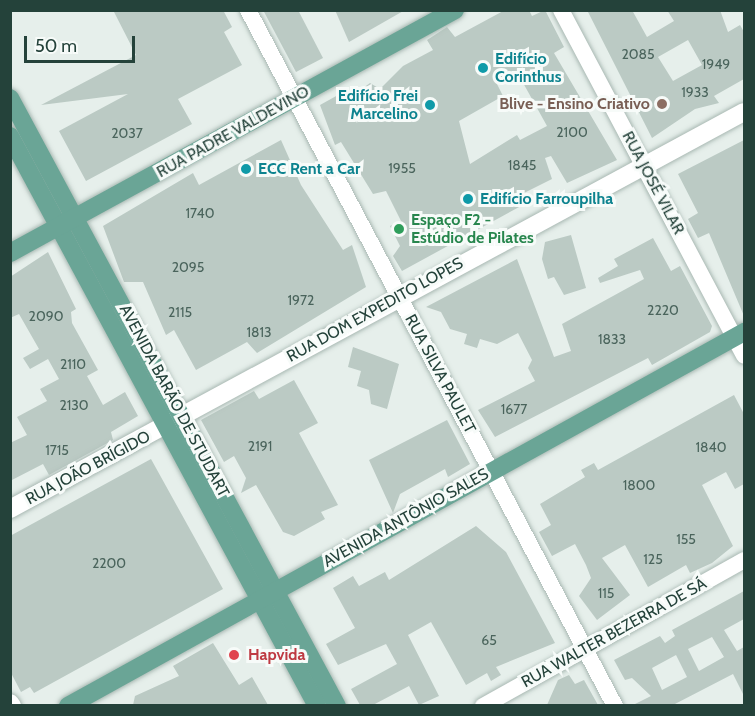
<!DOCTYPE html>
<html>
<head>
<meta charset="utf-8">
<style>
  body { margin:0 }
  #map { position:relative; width:755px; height:716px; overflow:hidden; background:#e6efeb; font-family:Cabin,sans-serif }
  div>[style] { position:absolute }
  .building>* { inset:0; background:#bbcac4 }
  .roads { filter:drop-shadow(0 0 2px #a8b8b2) drop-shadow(0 0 2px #a8b8b2) }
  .minor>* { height:16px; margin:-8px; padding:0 8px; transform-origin:8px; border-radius:8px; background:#fff }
  .tertiary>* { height:18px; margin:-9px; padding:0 9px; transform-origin:9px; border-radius:9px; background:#fff }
  .primary>* { height:18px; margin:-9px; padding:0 9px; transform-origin:9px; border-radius:9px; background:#6aa596 }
  .dots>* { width:16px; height:16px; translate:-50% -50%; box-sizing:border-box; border:3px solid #f7fbf9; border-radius:50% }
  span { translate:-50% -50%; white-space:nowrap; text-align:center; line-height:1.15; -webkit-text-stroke:6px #f7fbf9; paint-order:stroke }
  .number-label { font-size:14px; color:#4a645c }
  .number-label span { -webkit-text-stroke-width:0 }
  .culture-label { font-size:16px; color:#0d838f; font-weight:700 }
  .left { translate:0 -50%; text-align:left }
  .right { translate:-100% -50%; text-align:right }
  .education-label { font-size:16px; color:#785e54; font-weight:700 }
  .street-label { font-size:16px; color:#24423a }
  .leisure-label { font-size:16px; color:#27864d; font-weight:700 }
  .health-label { font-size:16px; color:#be3a42; font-weight:700 }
  .frame { position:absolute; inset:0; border:12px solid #24423a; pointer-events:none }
  .scale { position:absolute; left:24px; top:36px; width:111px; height:27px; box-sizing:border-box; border:3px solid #24423a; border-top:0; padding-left:8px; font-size:18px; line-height:21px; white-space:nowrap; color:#24423a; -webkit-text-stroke:4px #f7fbf9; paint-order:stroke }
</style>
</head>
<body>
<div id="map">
  <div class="building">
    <i style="clip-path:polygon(113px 10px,223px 10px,232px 27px,224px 32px,242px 65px,178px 99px,192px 124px,86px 181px,59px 131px,128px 94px,41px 105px,136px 55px)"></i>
    <i style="clip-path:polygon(263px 10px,298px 10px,323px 58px,296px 72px)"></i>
    <i style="clip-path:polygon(335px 10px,405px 10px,349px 42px)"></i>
    <i style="clip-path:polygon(evenodd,505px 10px,529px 10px,532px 16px,545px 10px,564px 47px,554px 53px,617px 160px,567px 183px,551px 156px,545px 158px,552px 179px,516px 197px,521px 206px,402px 271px,393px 256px,400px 246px,390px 226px,401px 221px,386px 191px,373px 194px,341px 142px,335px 145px,320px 105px,338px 95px,342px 103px,370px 83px,380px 89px,403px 66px,433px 50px,427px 40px,447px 27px,455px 37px,505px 10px,517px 72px,547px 126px,520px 140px,517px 135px,470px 164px,459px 121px,503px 96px,496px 82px,517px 72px)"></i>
    <i style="clip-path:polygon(evenodd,587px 10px,632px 10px,647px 37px,674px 21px,667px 10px,720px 10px,728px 32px,740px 25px,744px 32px,744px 79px,714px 96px,719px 103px,695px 109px,652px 138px,587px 10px,688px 40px,702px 65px,673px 81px,658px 57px,688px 40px)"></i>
    <i style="clip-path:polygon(281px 140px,301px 185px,343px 250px,352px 245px,366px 287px,257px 353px,247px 342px,196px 370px,174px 330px,166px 335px,143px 282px,124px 282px,103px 226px,193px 173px,199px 185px)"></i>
    <i style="clip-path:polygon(744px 140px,744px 316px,709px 233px,698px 238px,688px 219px,698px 213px,678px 174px)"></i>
    <i style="clip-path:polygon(571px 235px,586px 288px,564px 295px,554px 277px,548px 279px,542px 259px,545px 242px)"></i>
    <i style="clip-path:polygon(653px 238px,671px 271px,680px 266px,712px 326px,710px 332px,652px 365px,648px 358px,495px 437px,478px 410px,535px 381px,528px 368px,532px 360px,518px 333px,497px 344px,480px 339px,477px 348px,464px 344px,467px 334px,450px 329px,441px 312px,426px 307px,517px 259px,554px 357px,571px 351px,562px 324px,644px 279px,640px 270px,600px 283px,598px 278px,618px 266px,614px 259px)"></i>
    <i style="clip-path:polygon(48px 252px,76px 309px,71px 312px,72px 323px,98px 370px,87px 376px,103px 405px,125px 392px,138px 416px,111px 432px,113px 440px,49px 475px,43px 464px,10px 481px,10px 443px,27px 435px,17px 417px,47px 401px,40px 389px,59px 379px,48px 359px,30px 369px,23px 358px,39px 349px,19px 314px,10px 318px,10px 277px)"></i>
    <i style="clip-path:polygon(353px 347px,399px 364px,387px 409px,371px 404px,369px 390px,357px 386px,361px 371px,348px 367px)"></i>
    <i style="clip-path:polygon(294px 380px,318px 423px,299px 433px,338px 505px,321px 512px,325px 519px,294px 536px,283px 532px,256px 485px,241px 493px,246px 478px,234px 456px,224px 462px,201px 420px,254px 391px,259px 399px)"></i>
    <i style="clip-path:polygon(734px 395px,744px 414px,744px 484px,735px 489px,726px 472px,702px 485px,733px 546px,712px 563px,690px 573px,686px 565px,648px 587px,625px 545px,602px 558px,630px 595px,597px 620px,579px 596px,591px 578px,586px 565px,575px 544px,552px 556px,539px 532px,551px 525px,540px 504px,585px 477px,581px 470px,594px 463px,598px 470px)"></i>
    <i style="clip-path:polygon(447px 420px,470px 464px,448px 477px,445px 469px,400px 494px,393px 513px,369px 460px)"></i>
    <i style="clip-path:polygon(151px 459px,223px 589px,34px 693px,30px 687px,21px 692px,10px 671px,10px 536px)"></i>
    <i style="clip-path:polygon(476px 526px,506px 552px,555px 643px,496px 667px,501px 675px,491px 681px,487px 673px,466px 685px,431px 622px,408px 635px,439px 696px,419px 705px,409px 686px,373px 705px,360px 705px,351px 689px,397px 664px,386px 644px,338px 665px,326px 644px,355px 628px,333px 588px,353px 576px,359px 586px,385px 572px,389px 580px)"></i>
    <i style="clip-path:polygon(evenodd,744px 591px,744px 619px,724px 630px,737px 651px,744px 647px,744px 696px,733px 674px,673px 705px,633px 705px,651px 696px,632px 678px,625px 680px,614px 660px,660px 636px,665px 643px,675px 636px,672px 630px,744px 591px,712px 637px,724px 657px,699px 671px,688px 649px,712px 637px,744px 591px,676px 655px,687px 677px,662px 690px,652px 668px,676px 655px)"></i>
    <i style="clip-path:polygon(213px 643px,239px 685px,252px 677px,268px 705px,133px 705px,135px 696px,179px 676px,173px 666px)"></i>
    <i style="clip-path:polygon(569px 675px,575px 684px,584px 680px,598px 705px,547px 705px,558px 680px)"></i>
  </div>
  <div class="roads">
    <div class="minor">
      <i style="left:248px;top:10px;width:787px;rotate:62.2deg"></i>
      <i style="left:561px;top:10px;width:391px;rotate:62.1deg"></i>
      <i style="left:483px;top:706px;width:299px;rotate:-29.2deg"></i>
    </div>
    <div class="tertiary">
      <i style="left:10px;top:509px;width:834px;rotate:-28.41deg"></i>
      <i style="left:10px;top:703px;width:4px;rotate:56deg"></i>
    </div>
    <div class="primary">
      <i style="left:10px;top:98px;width:690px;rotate:61.73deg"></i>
      <i style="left:10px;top:136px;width:647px;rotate:61.69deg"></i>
      <i style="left:10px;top:253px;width:507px;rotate:-28.64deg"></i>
      <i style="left:68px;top:706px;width:773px;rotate:-28.95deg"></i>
    </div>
  </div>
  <div class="dots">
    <i style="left:483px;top:68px;background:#0f9aa8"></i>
    <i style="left:662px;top:104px;background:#8d6e63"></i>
    <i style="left:430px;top:105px;background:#0f9aa8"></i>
    <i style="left:246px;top:169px;background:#0f9aa8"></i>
    <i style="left:468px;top:199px;background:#0f9aa8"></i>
    <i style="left:399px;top:229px;background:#2e9e5b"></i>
    <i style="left:234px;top:655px;background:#e0444e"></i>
  </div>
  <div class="number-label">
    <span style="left:638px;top:54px">2085</span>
    <span style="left:716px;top:64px">1949</span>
    <span style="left:695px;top:92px">1933</span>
    <span style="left:572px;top:132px">2100</span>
    <span style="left:127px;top:133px">2037</span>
    <span style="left:522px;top:165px">1845</span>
    <span style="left:402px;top:168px">1955</span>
    <span style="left:200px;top:213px">1740</span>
    <span style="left:188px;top:267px">2095</span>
    <span style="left:301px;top:300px">1972</span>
    <span style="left:663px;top:310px">2220</span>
    <span style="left:180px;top:312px">2115</span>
    <span style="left:46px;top:316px">2090</span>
    <span style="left:259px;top:332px">1813</span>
    <span style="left:612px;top:339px">1833</span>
    <span style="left:73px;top:364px">2110</span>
    <span style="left:74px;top:405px">2130</span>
    <span style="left:514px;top:409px">1677</span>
    <span style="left:260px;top:446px">2191</span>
    <span style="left:711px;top:447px">1840</span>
    <span style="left:57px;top:450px">1715</span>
    <span style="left:639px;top:485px">1800</span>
    <span style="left:686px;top:539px">155</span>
    <span style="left:653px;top:559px">125</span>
    <span style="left:109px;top:563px">2200</span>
    <span style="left:606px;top:593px">115</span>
    <span style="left:489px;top:640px">65</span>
  </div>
  <div class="culture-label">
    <span class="left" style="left:495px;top:68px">Edifício<br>Corinthus</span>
    <span class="right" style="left:418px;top:105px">Edifício Frei<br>Marcelino</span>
    <span class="left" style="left:258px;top:169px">ECC Rent a Car</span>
    <span class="left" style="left:480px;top:199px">Edifício Farroupilha</span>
  </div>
  <div class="education-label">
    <span class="right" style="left:650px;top:104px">Blive - Ensino Criativo</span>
  </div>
  <div class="street-label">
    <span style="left:233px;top:132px;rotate:-29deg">RUA PADRE VALDEVINO</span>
    <span style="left:653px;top:183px;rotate:62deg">RUA JOSÉ VILAR</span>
    <span style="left:375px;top:310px;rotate:-29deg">RUA DOM EXPEDITO LOPES</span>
    <span style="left:440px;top:374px;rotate:62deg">RUA SILVA PAULET</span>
    <span style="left:174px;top:401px;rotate:62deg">AVENIDA BARÃO DE STUDART</span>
    <span style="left:88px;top:468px;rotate:-28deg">RUA JOÃO BRÍGIDO</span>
    <span style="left:406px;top:518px;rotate:-29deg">AVENIDA ANTÔNIO SALES</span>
    <span style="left:614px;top:633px;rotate:-29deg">RUA WALTER BEZERRA DE SÁ</span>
  </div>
  <div class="leisure-label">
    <span class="left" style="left:411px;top:229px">Espaço F2 -<br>Estúdio de Pilates</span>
  </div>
  <div class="health-label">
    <span class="left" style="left:248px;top:655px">Hapvida</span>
  </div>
  <div class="frame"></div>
  <div class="scale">50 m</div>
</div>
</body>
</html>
